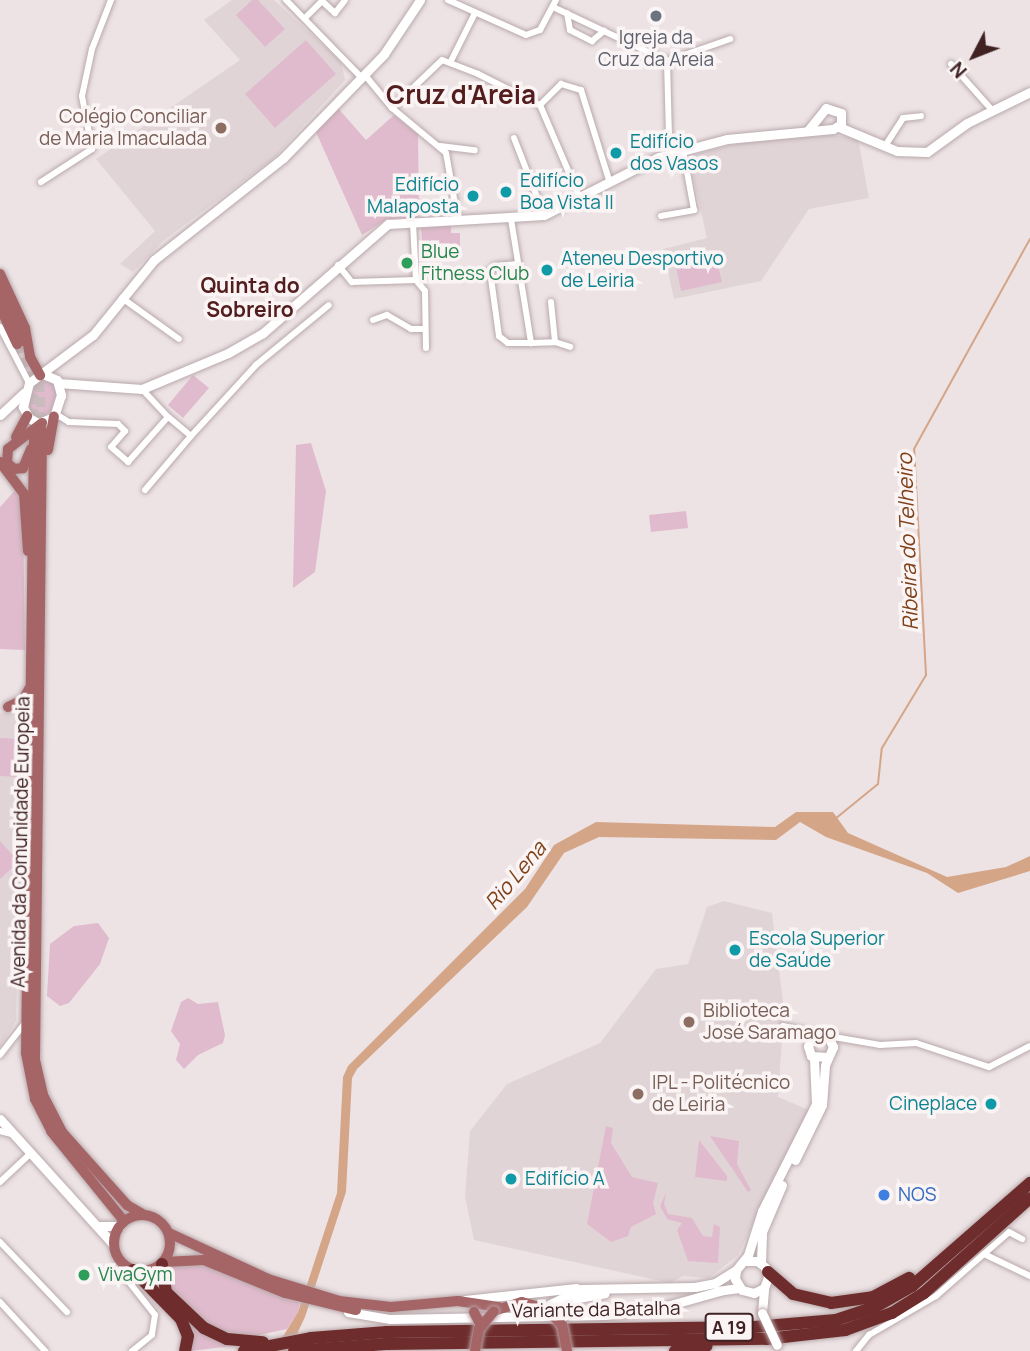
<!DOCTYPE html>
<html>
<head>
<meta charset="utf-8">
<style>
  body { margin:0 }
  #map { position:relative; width:1030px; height:1351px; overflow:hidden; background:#ede3e5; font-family:Manrope,sans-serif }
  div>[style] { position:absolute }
  .built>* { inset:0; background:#e1d4d7 }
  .green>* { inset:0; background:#e0bbcd }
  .water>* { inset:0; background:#d5a588 }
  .stream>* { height:2px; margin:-1px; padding:0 1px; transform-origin:1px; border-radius:1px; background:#d5a588 }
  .primary-tunnel>* { height:10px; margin-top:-5px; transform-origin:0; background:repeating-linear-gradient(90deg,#cabcbe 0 10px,transparent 0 15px) }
  .roads { filter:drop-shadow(0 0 2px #b9a9ab) drop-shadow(0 0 2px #b9a9ab) }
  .street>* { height:6px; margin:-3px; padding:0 3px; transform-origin:3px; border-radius:3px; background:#fff }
  .secondary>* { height:9px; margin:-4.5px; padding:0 4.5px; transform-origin:4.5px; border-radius:4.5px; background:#fff }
  .primary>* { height:10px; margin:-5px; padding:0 5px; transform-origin:5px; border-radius:5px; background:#a56567 }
  .primary>.ring { margin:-5px; padding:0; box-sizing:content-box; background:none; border:10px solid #a56567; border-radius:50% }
  .highway>* { height:12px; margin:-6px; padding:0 6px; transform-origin:6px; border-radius:6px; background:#6e2d2c }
  .bridges { filter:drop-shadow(0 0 2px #baa1a4) drop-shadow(0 0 2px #baa1a4) }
  .secondary-bridge>* { height:9px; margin:-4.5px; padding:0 4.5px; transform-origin:4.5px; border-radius:4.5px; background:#fff }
  .primary-bridge>* { height:10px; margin:-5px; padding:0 5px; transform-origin:5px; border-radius:5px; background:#a56567 }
  .dots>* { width:19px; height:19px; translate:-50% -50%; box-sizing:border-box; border:4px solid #faf4f5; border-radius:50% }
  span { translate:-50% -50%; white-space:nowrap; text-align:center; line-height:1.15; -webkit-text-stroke:7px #faf4f5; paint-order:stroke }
  .shield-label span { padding:2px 5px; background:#faf4f5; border:2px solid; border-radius:5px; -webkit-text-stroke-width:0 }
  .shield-label { font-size:18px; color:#402223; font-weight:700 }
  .worship-label { font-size:19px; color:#5b616d }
  .education-label { font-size:19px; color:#785e54 }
  .right { translate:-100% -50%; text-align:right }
  .left { translate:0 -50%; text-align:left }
  .culture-label { font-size:19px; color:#0d838f }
  .leisure-label { font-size:19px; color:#27864d }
  .street-label { font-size:19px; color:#402223 }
  .shop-label { font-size:19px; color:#366cbe }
  .neighbourhood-label { font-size:21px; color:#531c1d; font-weight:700 }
  .water-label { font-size:21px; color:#7f4018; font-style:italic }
  .district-label { font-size:26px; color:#531c1d; font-weight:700 }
  .north { position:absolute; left:939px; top:21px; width:70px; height:70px; -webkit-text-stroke:5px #faf4f5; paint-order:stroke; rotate:228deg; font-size:19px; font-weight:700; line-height:28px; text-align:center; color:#402223 }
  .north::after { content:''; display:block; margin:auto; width:24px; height:32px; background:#402223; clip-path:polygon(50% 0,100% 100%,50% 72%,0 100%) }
</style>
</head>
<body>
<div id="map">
  <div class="built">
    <i style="clip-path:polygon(232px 0,274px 0,341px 62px,345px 80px,274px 158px,163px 241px,133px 272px,120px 264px,155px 231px,96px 159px,240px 60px,204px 20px)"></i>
    <i style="clip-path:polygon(823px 133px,858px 139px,869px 198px,809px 209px,761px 281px,674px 299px,663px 249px,707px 238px,690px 162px,693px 155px,747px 141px)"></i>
    <i style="clip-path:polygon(0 713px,17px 714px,22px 720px,23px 786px,16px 1021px,0 1047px)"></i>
    <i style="clip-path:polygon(724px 901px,772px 913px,784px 1010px,778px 1097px,809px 1110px,738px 1255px,709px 1278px,683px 1276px,670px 1283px,474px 1240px,465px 1197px,470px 1131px,507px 1084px,600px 1043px,656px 969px,688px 964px,707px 907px)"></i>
  </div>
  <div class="green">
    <i style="clip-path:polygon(252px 0,258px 0,285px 29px,265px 47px,236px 15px)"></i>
    <i style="clip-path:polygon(306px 40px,336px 74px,275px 128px,245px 94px)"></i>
    <i style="clip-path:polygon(337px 107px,366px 140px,394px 115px,418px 134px,419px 217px,387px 219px,362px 235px,315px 130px)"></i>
    <i style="clip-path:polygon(451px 226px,451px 233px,460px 233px,460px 256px,420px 258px,423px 252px,421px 228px)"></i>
    <i style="clip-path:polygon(715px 254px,722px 282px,681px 291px,675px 262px)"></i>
    <i style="clip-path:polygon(193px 375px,209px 388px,183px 418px,168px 405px)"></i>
    <i style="clip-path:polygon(41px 379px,51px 381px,57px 391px,52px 411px,40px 418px,34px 416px,27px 405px,33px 385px)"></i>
    <i style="clip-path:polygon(311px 443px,326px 491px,315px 572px,293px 588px,296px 445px)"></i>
    <i style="clip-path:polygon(18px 487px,23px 510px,25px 650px,0 649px,0 507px)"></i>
    <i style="clip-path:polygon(686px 511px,688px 528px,651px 532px,649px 515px)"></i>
    <i style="clip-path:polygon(0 738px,18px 739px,18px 777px,0 776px)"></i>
    <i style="clip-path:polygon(0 841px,19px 862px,0 879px)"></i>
    <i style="clip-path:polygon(98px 923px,109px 938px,100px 964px,69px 1003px,60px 1006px,47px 996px,50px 944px,74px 926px)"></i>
    <i style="clip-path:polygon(188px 998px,198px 1004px,218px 1002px,225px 1035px,223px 1043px,198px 1055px,184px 1069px,176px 1060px,180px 1044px,171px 1031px,181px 1002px)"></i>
    <i style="clip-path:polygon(606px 1126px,613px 1128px,611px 1143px,632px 1177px,658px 1183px,653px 1203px,656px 1214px,631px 1227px,628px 1236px,611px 1242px,587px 1224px)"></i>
    <i style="clip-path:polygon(710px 1136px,739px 1141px,737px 1164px,751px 1190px,748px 1192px)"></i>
    <i style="clip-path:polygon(699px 1140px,727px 1176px,727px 1181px,695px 1177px)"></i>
    <i style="clip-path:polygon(666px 1193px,664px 1204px,668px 1214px,692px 1218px,703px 1236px,712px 1237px,714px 1224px,720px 1227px,718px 1263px,688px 1261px,677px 1230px,682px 1223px,667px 1219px,660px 1206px)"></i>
    <i style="clip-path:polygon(185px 1264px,210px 1267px,300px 1303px,298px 1312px,287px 1329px,249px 1337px,211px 1329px,176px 1300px,165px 1275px,171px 1268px)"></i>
    <i style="clip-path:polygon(187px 1319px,233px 1345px,233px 1346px,190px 1351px)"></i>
  </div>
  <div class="water">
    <i style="clip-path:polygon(796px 812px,833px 812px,848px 833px,947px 877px,1006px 867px,1030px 856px,1030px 871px,958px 893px,927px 873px,826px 837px,800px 822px,776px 840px,599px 837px,564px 853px,527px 907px,357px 1069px,352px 1078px,346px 1192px,305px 1317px,289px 1351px,274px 1351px,298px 1312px,337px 1193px,343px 1077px,348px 1066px,525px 889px,554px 845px,596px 822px,775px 827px)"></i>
  </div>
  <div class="stream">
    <i style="left:835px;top:819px;width:55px;rotate:-39.1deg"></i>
    <i style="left:878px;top:784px;width:36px;rotate:-84deg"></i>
    <i style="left:882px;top:748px;width:85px;rotate:-58.9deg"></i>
    <i style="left:926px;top:675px;width:226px;rotate:-93deg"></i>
    <i style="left:914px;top:449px;width:240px;rotate:-61.1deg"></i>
  </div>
  <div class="primary-tunnel">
    <i style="left:17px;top:344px;width:38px;rotate:67deg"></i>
    <i style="left:32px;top:379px;width:49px;rotate:87.7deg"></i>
    <i style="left:39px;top:382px;width:47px;rotate:86.3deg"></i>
  </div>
  <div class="roads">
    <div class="street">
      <i style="left:286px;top:0;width:107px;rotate:45.8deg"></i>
      <i style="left:448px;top:0;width:85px;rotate:24.2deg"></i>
      <i style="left:526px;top:35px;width:15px;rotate:-20deg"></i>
      <i style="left:540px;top:30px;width:34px;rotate:-62deg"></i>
      <i style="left:322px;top:1px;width:18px;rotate:43deg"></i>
      <i style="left:335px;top:13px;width:16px;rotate:-52deg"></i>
      <i style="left:553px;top:7px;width:126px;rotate:25.3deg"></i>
      <i style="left:667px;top:61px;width:76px;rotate:88.5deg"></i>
      <i style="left:567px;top:13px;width:17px;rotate:80deg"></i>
      <i style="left:570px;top:30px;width:25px;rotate:27deg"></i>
      <i style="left:592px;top:41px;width:16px;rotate:-40deg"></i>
      <i style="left:305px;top:18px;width:25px;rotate:-45deg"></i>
      <i style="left:451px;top:61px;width:54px;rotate:-63.4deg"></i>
      <i style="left:667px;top:61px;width:67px;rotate:-19.2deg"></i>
      <i style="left:951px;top:64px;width:62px;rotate:48.3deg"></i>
      <i style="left:364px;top:74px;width:44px;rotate:50.5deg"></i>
      <i style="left:392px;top:108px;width:70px;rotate:39.8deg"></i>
      <i style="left:446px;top:153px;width:69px;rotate:80deg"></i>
      <i style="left:540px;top:105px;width:30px;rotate:-45deg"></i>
      <i style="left:561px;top:84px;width:21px;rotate:17deg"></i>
      <i style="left:581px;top:90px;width:94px;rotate:72.7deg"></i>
      <i style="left:392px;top:108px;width:69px;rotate:-43.8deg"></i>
      <i style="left:442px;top:60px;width:39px;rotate:21deg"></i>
      <i style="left:478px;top:74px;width:69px;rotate:26.6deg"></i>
      <i style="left:540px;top:105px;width:99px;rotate:66.8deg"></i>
      <i style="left:514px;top:138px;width:83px;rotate:68.7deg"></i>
      <i style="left:440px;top:146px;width:35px;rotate:7deg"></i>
      <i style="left:885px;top:146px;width:33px;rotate:-57deg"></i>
      <i style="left:903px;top:118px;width:18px;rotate:-6deg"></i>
      <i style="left:41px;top:182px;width:61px;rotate:-32.9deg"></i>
      <i style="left:92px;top:149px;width:54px;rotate:-100.7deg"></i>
      <i style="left:82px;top:96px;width:48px;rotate:-78deg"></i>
      <i style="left:92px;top:49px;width:53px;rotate:-68.8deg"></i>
      <i style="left:661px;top:216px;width:34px;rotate:-10deg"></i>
      <i style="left:694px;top:210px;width:61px;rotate:-100.4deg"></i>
      <i style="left:511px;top:219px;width:126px;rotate:80.8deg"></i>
      <i style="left:531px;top:343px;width:24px;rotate:-2deg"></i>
      <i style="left:555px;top:342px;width:16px;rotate:18deg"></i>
      <i style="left:413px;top:223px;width:57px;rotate:87deg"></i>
      <i style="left:416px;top:280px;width:14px;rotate:51deg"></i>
      <i style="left:425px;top:291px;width:57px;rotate:89deg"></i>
      <i style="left:518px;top:264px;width:23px;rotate:175deg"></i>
      <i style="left:495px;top:266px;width:7px;rotate:135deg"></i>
      <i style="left:490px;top:271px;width:66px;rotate:82.1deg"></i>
      <i style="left:499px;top:336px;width:11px;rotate:38deg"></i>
      <i style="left:508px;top:343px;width:23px"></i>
      <i style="left:338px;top:265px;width:22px;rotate:51deg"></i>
      <i style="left:352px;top:282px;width:64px;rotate:-1.8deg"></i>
      <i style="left:122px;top:298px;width:70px;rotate:35.7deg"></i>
      <i style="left:551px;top:302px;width:40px;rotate:84.3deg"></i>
      <i style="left:373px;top:320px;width:15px;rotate:-20deg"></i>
      <i style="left:387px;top:315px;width:28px;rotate:30deg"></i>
      <i style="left:411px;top:329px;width:14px"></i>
      <i style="left:0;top:327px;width:63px;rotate:62.6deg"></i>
      <i style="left:56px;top:414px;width:15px;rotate:32deg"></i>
      <i style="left:69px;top:422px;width:49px;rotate:2.3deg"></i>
      <i style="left:118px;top:424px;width:10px;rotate:45deg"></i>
      <i style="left:125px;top:431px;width:21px;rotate:131deg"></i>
      <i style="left:111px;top:447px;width:23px;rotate:41deg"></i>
      <i style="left:128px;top:462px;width:60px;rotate:-48.4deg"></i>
      <i style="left:168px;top:417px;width:38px;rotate:-133deg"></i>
      <i style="left:191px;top:436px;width:96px;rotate:-47.5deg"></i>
      <i style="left:256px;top:365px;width:94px;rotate:-39.4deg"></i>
      <i style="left:145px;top:490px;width:71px;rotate:-49.6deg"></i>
      <i style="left:191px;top:436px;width:30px;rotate:-140deg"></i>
      <i style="left:783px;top:1026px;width:36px;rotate:13deg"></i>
      <i style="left:828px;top:1036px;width:53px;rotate:9.8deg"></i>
      <i style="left:880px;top:1045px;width:36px;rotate:-3deg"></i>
      <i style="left:916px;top:1043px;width:77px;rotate:18.2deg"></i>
      <i style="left:989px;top:1067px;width:46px;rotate:-27.1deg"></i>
      <i style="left:0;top:1055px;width:39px;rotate:-52deg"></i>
      <i style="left:0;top:1131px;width:16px;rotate:15deg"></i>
      <i style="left:0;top:1182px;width:42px;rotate:-43.1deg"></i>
      <i style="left:0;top:1242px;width:97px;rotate:46.3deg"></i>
      <i style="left:984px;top:1254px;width:33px;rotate:-41deg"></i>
      <i style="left:1009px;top:1232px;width:15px;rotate:28deg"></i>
      <i style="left:125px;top:1266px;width:11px;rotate:90deg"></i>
      <i style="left:125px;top:1277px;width:48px;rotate:51.7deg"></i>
      <i style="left:155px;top:1315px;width:20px;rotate:99deg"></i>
      <i style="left:152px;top:1335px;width:26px;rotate:141deg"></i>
      <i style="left:0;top:1302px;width:67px;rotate:47.4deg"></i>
      <i style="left:856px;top:1351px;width:21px;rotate:-51deg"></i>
      <i style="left:869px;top:1335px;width:78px;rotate:-30.2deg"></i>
      <i style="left:936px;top:1296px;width:64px;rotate:-41.2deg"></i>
      <i style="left:984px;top:1254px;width:51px;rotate:25.6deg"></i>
    </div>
    <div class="secondary">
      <i style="left:839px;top:127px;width:63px;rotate:22.5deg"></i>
      <i style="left:897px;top:151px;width:30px;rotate:2deg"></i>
      <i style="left:927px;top:152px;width:49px;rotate:-35.9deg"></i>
      <i style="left:967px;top:123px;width:70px;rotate:-26.2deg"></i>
      <i style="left:43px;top:374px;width:15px;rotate:23deg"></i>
      <i style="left:57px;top:380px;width:16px;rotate:75deg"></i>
      <i style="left:61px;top:395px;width:23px;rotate:108deg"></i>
      <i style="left:54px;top:417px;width:17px;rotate:159deg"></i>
      <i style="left:38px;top:423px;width:10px;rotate:-151deg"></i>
      <i style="left:29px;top:418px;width:13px;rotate:-119deg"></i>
      <i style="left:23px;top:407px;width:25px;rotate:-76deg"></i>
      <i style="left:29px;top:383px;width:80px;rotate:-36.9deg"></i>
      <i style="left:93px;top:335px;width:97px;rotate:-50.9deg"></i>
      <i style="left:154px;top:260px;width:164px;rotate:-38.3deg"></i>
      <i style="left:283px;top:158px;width:145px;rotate:-45.8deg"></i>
      <i style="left:384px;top:54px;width:65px;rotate:-56.3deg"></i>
      <i style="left:58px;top:383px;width:84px;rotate:4.1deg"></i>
      <i style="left:142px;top:389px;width:93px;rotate:-22.7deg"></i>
      <i style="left:228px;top:353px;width:40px;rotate:-29.7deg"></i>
      <i style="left:263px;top:333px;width:166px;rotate:-41.1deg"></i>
      <i style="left:388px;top:224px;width:156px;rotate:-3.3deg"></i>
      <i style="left:544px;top:215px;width:129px;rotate:-26.8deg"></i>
      <i style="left:659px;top:157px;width:70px;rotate:-14.8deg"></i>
      <i style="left:727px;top:139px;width:106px;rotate:-5.4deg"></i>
      <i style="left:833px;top:129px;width:9px;rotate:-32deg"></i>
      <i style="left:841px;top:124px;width:11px;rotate:-90deg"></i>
      <i style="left:841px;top:113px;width:16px;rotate:-162deg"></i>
      <i style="left:826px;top:108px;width:28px;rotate:129deg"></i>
      <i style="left:0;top:415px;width:33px;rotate:-43deg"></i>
      <i style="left:0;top:1119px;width:170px;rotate:47.9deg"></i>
      <i style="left:795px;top:1160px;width:61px;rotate:-63.9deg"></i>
      <i style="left:822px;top:1105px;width:40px;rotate:-85.7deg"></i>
      <i style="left:825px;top:1065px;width:20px;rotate:-66deg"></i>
      <i style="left:833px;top:1047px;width:12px;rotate:-114deg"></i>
      <i style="left:828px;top:1036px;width:16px;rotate:176deg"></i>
      <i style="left:812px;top:1037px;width:10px;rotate:114deg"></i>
      <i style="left:808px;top:1046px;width:10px;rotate:73deg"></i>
      <i style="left:811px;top:1056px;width:17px;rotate:3deg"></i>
      <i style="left:97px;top:1226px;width:23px"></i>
      <i style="left:761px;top:1263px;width:31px;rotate:-88deg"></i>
      <i style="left:762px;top:1232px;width:51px;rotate:-66.9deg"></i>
      <i style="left:736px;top:1270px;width:9px;rotate:96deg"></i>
      <i style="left:735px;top:1279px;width:13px;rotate:58deg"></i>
      <i style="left:742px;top:1290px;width:12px;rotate:14deg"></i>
      <i style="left:754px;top:1293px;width:11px;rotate:-27deg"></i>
      <i style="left:764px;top:1288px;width:12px;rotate:-70deg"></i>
      <i style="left:768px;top:1277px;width:10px;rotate:-107deg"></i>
      <i style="left:765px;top:1267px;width:10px;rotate:-143deg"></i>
      <i style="left:757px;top:1261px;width:13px;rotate:180deg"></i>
      <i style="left:717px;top:1291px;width:22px;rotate:-8deg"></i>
      <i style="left:465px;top:1300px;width:112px;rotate:-6.2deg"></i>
      <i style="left:544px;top:1307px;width:41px;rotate:-25.9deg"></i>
      <i style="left:581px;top:1289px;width:114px;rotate:-1deg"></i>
      <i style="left:695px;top:1287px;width:20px;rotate:-11deg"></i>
      <i style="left:715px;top:1283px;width:25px;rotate:-32deg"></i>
      <i style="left:736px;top:1270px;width:19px;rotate:-51deg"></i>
      <i style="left:748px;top:1255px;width:46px;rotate:-72.3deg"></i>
      <i style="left:762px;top:1211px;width:120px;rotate:-63.2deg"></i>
      <i style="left:816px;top:1104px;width:46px;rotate:-92.5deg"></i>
      <i style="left:564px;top:1311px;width:19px;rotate:-43deg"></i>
      <i style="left:578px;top:1298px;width:27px;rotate:-10deg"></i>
      <i style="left:348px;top:1312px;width:43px;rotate:9.5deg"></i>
      <i style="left:390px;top:1319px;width:214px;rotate:-1.1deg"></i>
      <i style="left:604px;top:1315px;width:60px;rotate:-7.7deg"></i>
      <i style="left:663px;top:1307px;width:59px;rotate:-15.7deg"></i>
      <i style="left:762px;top:1313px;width:25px;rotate:-85deg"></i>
    </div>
    <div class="primary">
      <i style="left:0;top:274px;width:60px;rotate:65.2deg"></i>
      <i style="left:25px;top:328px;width:29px;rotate:80deg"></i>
      <i style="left:30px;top:357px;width:21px;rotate:61deg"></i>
      <i style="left:0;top:290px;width:56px;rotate:65.7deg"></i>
      <i style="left:0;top:307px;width:41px;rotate:65.3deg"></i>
      <i style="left:42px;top:430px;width:630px;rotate:90.64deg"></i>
      <i style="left:35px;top:1060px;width:36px;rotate:77deg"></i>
      <i style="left:43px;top:1095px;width:42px;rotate:62.8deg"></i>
      <i style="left:62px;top:1132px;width:98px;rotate:48.3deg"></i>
      <i style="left:127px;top:1205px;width:20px;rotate:30deg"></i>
      <i style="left:34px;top:435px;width:618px;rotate:90.74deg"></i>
      <i style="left:26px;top:1053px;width:47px;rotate:78.9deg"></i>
      <i style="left:35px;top:1099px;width:36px;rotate:63deg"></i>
      <i style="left:51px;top:1131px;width:116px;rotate:51deg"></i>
      <i style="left:16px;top:437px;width:24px;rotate:-62deg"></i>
      <i style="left:31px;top:449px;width:21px;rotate:113deg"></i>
      <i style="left:23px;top:468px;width:9px;rotate:174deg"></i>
      <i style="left:14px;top:469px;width:9px;rotate:-139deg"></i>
      <i style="left:7px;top:463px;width:14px;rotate:-86deg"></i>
      <i style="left:8px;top:449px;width:43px;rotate:-37.4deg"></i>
      <i style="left:48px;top:450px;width:34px;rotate:-80deg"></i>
      <i style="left:0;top:462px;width:40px;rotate:53deg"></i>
      <i style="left:24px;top:494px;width:57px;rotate:86deg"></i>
      <i style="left:8px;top:707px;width:17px;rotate:-25deg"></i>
      <i style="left:23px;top:700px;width:13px;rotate:-61deg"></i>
      <i class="ring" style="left:114px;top:1215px;width:46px;height:46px"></i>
      <i style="left:169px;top:1233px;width:109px;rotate:24.9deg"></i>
      <i style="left:268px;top:1279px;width:74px;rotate:17.2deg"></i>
      <i style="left:339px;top:1301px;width:52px;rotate:6.6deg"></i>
      <i style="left:391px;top:1307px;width:67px;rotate:-5.1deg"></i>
      <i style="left:458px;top:1301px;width:41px;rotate:8.3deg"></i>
      <i style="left:164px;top:1262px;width:40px;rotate:-2.9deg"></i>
      <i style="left:204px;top:1260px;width:87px;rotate:22.2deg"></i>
      <i style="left:285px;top:1293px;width:73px;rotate:13.5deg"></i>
      <i style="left:494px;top:1311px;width:29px;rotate:-18deg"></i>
      <i style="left:522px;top:1302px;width:27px;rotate:17deg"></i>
    </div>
    <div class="highway">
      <i style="left:162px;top:1264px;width:28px;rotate:82deg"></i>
      <i style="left:166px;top:1292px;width:52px;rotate:43.5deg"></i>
      <i style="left:204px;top:1328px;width:25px;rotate:26deg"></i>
      <i style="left:227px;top:1339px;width:36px;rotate:5deg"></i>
      <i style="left:133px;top:1270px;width:69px;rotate:45.6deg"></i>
      <i style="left:181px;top:1319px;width:18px;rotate:68deg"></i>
      <i style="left:188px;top:1336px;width:15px;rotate:101deg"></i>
      <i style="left:768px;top:1272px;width:33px;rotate:41deg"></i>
      <i style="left:793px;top:1294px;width:39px;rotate:13deg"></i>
      <i style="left:831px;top:1303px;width:42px;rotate:-8.1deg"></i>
      <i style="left:873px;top:1297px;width:41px;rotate:-27.8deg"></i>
      <i style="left:244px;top:1351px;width:68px;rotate:-11deg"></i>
      <i style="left:311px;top:1338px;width:76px;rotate:-4.5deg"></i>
      <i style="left:387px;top:1332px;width:367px;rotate:-0.8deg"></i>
      <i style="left:754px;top:1327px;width:82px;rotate:-4.9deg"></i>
      <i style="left:836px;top:1320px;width:41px;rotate:-18.4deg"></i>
      <i style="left:875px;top:1307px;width:43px;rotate:-29.6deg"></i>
      <i style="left:912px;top:1286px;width:157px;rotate:-41.1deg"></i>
      <i style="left:294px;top:1351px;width:92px;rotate:-4.4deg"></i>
      <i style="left:386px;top:1344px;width:381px;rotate:-0.8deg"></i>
      <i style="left:767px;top:1339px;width:79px;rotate:-6.6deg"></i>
      <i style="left:845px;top:1330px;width:50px;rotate:-19.9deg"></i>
      <i style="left:892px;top:1313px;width:38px;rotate:-32deg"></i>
      <i style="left:924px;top:1293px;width:142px;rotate:-41.9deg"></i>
      <i style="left:675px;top:1351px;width:32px;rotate:-9deg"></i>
    </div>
  </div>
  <div class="bridges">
    <div class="secondary-bridge">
      <i style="left:762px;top:1313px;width:35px;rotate:65deg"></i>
      <i style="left:560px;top:1321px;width:11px;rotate:-68deg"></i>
    </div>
    <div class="primary-bridge">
      <i style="left:548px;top:1310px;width:21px;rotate:47deg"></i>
      <i style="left:562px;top:1325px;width:26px;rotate:79deg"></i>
      <i style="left:474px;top:1312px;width:16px;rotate:63deg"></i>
      <i style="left:475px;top:1351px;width:22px;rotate:-80deg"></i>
      <i style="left:479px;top:1329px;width:23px;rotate:-50deg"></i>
    </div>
  </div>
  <div class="dots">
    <i style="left:656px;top:16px;background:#6b7280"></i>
    <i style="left:221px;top:128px;background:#8d6e63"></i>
    <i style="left:616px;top:153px;background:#0f9aa8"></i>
    <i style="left:506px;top:192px;background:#0f9aa8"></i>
    <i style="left:473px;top:196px;background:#0f9aa8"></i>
    <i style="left:407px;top:263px;background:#2e9e5b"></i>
    <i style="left:547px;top:270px;background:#0f9aa8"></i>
    <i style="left:735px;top:950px;background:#0f9aa8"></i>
    <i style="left:689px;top:1022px;background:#8d6e63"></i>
    <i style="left:638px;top:1094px;background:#8d6e63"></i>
    <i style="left:991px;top:1104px;background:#0f9aa8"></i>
    <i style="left:511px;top:1179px;background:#0f9aa8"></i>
    <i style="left:884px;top:1195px;background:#3f7fe0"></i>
    <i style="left:84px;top:1275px;background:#2e9e5b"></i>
  </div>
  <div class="shield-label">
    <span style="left:729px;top:1327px">A 19</span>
  </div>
  <div class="worship-label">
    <span style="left:656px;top:49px">Igreja da<br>Cruz da Areia</span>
  </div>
  <div class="education-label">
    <span class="right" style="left:207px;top:128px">Colégio Conciliar<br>de Maria Imaculada</span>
    <span class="left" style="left:703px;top:1022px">Biblioteca<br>José Saramago</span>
    <span class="left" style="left:652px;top:1094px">IPL - Politécnico<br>de Leiria</span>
  </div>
  <div class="culture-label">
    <span class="left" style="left:630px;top:153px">Edifício<br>dos Vasos</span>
    <span class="left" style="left:520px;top:192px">Edifício<br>Boa Vista II</span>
    <span class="right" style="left:459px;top:196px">Edifício<br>Malaposta</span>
    <span class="left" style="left:561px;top:270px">Ateneu Desportivo<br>de Leiria</span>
    <span class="left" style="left:749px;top:950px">Escola Superior<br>de Saúde</span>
    <span class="right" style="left:977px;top:1104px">Cineplace</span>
    <span class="left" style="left:525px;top:1179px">Edifício A</span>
  </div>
  <div class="leisure-label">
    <span class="left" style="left:421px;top:263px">Blue<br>Fitness Club</span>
    <span class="left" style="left:98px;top:1275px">VivaGym</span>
  </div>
  <div class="street-label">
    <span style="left:21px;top:842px;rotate:-89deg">Avenida da Comunidade Europeia</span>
    <span style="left:596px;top:1310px;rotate:-1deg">Variante da Batalha</span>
  </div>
  <div class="shop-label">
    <span class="left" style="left:898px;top:1195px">NOS</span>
  </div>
  <div class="neighbourhood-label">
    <span style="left:250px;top:297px">Quinta do<br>Sobreiro</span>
  </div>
  <div class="water-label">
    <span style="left:907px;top:542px;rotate:-92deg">Ribeira do Telheiro</span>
    <span style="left:515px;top:875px;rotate:-50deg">Rio Lena</span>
  </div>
  <div class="district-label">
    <span style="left:461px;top:95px">Cruz d'Areia</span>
  </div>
  <div class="north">N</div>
</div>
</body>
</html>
